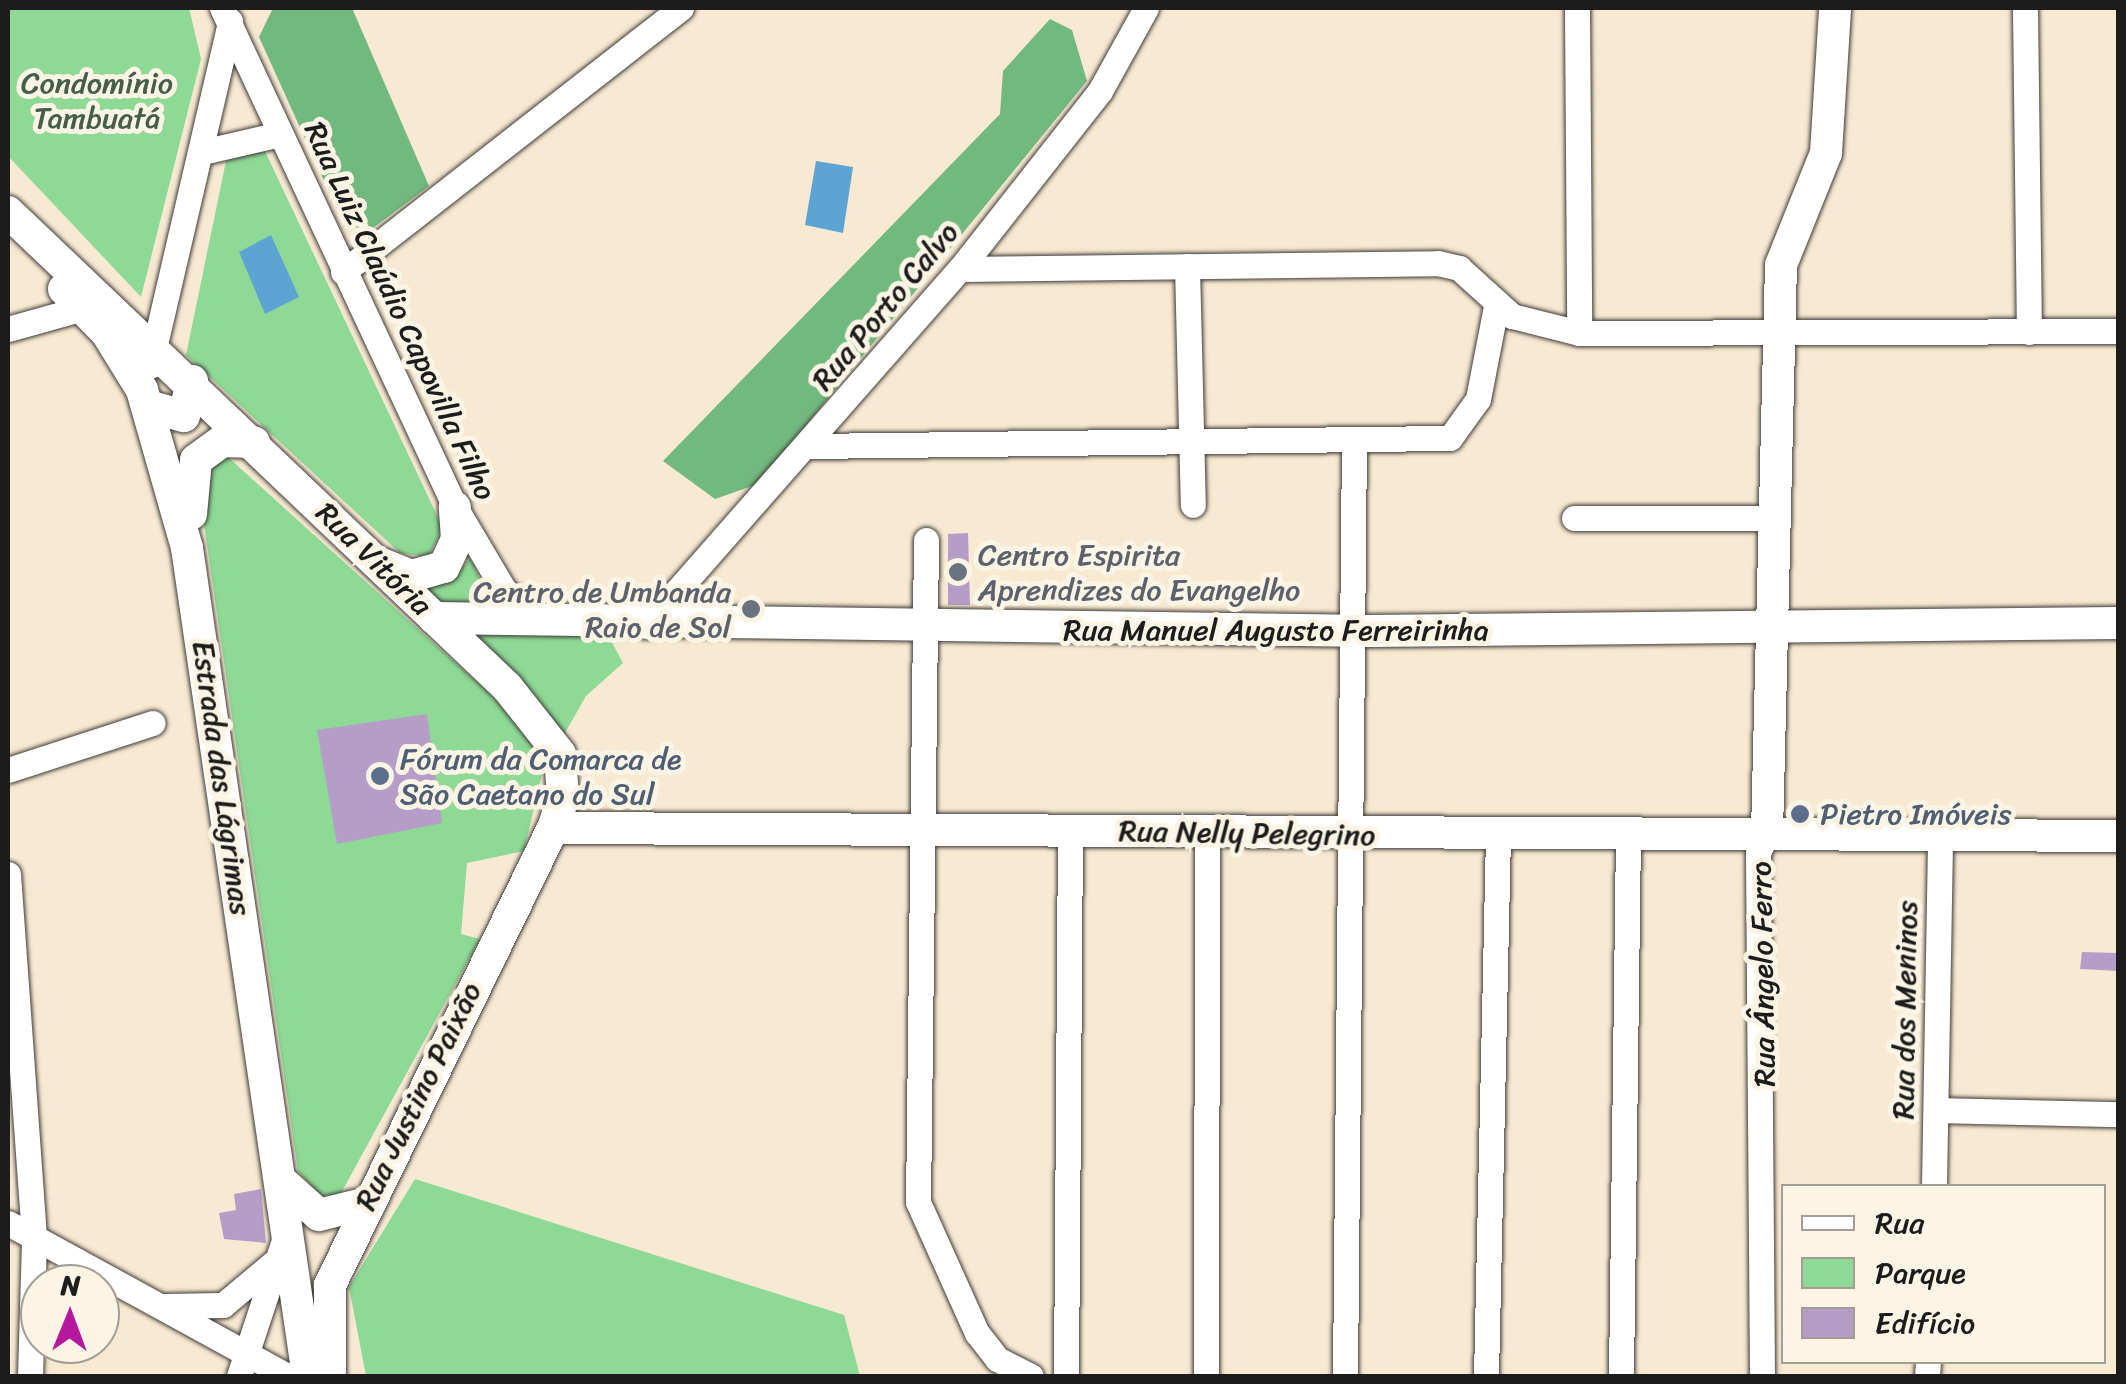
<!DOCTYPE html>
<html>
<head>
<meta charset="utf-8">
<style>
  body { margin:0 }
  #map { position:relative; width:2126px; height:1384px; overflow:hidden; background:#f8e9d2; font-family:Sriracha,sans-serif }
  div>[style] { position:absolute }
  .green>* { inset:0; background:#8ed996 }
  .forest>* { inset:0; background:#72b97f }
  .water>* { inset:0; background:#5ca5d3 }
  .building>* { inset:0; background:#b69dc8 }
  .roads { filter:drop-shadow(0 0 2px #3d3b37) drop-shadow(0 0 2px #3d3b37) }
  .minor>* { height:25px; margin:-12.5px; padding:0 12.5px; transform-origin:12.5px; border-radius:12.5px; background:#fff }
  .major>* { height:32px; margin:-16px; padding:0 16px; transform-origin:16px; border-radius:16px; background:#fff }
  .dots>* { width:28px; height:28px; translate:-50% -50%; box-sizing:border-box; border:5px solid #fcf5e5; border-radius:50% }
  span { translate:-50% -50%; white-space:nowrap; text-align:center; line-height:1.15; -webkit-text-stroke:10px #fcf5e5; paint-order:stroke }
  .park-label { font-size:30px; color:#445e47 }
  .street-label { font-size:30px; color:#1c1c1c }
  .worship-label { font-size:30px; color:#5b616d }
  .left { translate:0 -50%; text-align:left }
  .right { translate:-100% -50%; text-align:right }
  .service-label { font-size:30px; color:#4e5e75 }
  .frame { position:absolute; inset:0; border:10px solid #1c1c1c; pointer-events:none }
  .legend { position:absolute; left:1781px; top:1184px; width:325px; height:180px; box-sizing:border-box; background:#fcf5e5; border:2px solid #a29e95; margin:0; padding:12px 18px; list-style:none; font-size:30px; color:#1c1c1c }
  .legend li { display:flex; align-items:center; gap:20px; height:50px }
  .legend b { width:50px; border:2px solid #a29e95 }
  .north { position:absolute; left:20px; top:1264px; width:100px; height:100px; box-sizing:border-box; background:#fcf5e5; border:2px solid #a29e95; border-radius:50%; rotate:1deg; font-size:28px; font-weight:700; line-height:40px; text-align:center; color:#1c1c1c }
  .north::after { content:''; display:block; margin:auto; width:35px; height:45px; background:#b5179e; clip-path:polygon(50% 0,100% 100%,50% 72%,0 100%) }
</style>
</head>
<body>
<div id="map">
  <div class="green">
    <i style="clip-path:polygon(8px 8px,189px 8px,201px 59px,141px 297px,8px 156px)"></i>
    <i style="clip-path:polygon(263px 147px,443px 528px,428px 557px,400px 553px,186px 355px,227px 156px)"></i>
    <i style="clip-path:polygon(218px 448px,523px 724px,543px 770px,524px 851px,467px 863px,461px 934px,480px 939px,340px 1195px,320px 1196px,298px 1171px,196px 469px)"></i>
    <i style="clip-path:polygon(470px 558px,494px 606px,444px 604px,423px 589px,454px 577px)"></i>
    <i style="clip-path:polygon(462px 629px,608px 635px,623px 663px,586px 696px,561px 740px,529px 691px)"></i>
    <i style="clip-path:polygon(415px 1179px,844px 1315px,860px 1376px,366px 1376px,349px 1287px)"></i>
  </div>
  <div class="forest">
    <i style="clip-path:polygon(273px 8px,352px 8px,429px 186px,373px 228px,345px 227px,259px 37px)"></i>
    <i style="clip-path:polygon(1050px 19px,1072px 30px,1087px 81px,758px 484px,715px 499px,663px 461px,1000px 114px,1003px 71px)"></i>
  </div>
  <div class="water">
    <i style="clip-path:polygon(816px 161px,853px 167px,843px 233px,805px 225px)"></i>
    <i style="clip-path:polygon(271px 235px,299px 297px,265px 314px,239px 252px)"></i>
  </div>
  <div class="building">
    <i style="clip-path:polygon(968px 533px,970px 605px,948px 605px,948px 534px)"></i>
    <i style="clip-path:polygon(427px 714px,442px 823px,337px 844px,317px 730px)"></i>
    <i style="clip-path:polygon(2082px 952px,2118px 953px,2118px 971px,2080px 969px)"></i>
    <i style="clip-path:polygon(261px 1189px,266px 1243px,224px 1239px,219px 1213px,236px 1210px,234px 1194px)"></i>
  </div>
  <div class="roads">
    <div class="minor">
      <i style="left:222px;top:8px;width:551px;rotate:64.97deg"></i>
      <i style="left:455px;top:507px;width:96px;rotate:59.4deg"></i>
      <i style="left:504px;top:590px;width:48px;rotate:38.3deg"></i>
      <i style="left:1577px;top:8px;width:325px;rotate:89.6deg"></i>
      <i style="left:2025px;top:8px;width:324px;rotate:89.3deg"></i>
      <i style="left:202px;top:152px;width:80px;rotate:-13deg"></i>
      <i style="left:1187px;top:266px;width:239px;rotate:88.6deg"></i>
      <i style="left:960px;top:269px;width:478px;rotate:-0.7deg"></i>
      <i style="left:1438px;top:263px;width:22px;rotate:13deg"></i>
      <i style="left:1459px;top:268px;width:72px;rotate:42.2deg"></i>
      <i style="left:1512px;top:316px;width:69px;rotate:14.2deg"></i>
      <i style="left:1579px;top:333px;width:539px;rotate:-0.21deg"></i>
      <i style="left:343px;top:272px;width:429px;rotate:-38deg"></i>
      <i style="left:8px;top:329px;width:78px;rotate:-15.6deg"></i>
      <i style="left:150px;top:366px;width:354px;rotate:-76.9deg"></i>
      <i style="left:809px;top:446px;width:641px;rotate:-0.72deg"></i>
      <i style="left:1450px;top:438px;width:48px;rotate:-54.3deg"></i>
      <i style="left:1478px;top:399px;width:95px;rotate:-79deg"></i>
      <i style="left:1574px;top:518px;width:201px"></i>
      <i style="left:926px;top:540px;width:662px;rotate:90.69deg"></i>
      <i style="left:918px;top:1202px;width:144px;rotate:65.8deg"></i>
      <i style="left:977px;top:1333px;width:33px;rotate:52deg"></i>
      <i style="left:997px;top:1359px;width:38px;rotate:27deg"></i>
      <i style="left:646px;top:626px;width:475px;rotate:-48.7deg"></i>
      <i style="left:960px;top:269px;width:226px;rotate:-51.8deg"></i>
      <i style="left:1100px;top:91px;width:95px;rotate:-61deg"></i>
      <i style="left:8px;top:770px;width:152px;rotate:-18deg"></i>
      <i style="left:8px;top:874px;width:368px;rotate:85.9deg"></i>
      <i style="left:34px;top:1241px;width:135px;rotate:91.7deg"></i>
      <i style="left:1936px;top:1110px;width:182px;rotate:1.3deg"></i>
      <i style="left:1934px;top:1186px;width:352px;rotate:-89deg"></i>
      <i style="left:8px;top:1223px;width:318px;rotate:28.7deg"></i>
      <i style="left:165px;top:1306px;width:58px;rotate:-1deg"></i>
      <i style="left:223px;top:1305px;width:65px;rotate:-40deg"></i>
      <i style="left:239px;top:1376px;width:150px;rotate:-71.7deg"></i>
      <i style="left:1066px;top:1376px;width:545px;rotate:-89.58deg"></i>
      <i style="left:1206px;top:1376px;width:545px;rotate:-89.89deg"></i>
      <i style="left:1345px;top:1376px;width:936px;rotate:-89.45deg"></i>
      <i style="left:1486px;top:1376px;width:541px;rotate:-88.73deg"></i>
      <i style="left:1621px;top:1376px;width:541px;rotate:-89.26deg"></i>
      <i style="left:1762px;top:1376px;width:523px;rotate:-90.44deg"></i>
      <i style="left:1758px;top:853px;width:22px;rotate:-66deg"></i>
      <i style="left:1927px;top:1376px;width:14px;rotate:-86deg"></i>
    </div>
    <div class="major">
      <i style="left:8px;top:212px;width:689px;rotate:43.59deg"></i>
      <i style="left:507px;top:687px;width:85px;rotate:51.7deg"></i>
      <i style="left:560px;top:754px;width:44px;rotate:86.1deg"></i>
      <i style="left:563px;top:798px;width:32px;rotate:108deg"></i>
      <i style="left:553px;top:828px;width:509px;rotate:116.01deg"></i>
      <i style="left:330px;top:1285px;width:91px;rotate:90deg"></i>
      <i style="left:64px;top:289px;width:62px;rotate:45.7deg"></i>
      <i style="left:107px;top:333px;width:67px;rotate:58.4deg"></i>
      <i style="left:142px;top:390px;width:164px;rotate:74.1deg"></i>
      <i style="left:187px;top:548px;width:837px;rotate:81.69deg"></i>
      <i style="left:148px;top:406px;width:37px;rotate:16deg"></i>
      <i style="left:184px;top:416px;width:36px;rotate:-77deg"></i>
      <i style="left:191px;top:514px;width:54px;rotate:-84.7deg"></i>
      <i style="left:196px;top:460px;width:32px;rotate:-36deg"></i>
      <i style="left:222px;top:441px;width:32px;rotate:2deg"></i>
      <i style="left:382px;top:564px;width:32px;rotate:22deg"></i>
      <i style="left:412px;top:576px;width:33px;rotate:-16deg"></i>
      <i style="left:444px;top:567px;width:31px;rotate:-65deg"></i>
      <i style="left:457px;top:539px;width:32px;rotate:-94deg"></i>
      <i style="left:434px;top:618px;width:937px;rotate:0.79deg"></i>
      <i style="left:1371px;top:631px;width:747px;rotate:-0.61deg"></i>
      <i style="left:553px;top:828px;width:1565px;rotate:0.29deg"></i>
      <i style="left:1767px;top:833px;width:568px;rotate:-88.59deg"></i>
      <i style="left:1781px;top:265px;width:121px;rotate:-68.1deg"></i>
      <i style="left:1826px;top:153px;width:145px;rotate:-86.4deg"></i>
      <i style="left:280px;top:1180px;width:52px;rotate:41.9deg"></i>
      <i style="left:319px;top:1215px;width:45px;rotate:-14deg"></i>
    </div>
  </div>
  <div class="dots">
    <i style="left:958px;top:572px;background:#6b7280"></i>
    <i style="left:751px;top:609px;background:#6b7280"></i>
    <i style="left:380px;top:776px;background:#5c6f8a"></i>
    <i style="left:1800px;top:814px;background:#5c6f8a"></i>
  </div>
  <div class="park-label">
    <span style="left:97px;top:100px">Condomínio<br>Tambuatá</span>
  </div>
  <div class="street-label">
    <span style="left:885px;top:306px;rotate:-50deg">Rua Porto Calvo</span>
    <span style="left:400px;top:311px;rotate:65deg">Rua Luiz Claúdio Capovilla Filho</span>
    <span style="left:374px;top:559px;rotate:44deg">Rua Vitória</span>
    <span style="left:1276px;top:630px">Rua Manuel Augusto Ferreirinha</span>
    <span style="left:222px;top:778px;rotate:82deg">Estrada das Lágrimas</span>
    <span style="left:1247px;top:833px;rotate:1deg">Rua Nelly Pelegrino</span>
    <span style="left:1763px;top:974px;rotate:-91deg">Rua Ângelo Ferro</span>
    <span style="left:1905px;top:1010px;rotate:-89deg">Rua dos Meninos</span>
    <span style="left:418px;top:1096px;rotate:-64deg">Rua Justino Paixão</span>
  </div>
  <div class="worship-label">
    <span class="left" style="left:978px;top:572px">Centro Espirita<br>Aprendizes do Evangelho</span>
    <span class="right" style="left:731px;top:609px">Centro de Umbanda<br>Raio de Sol</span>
  </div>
  <div class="service-label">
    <span class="left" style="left:400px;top:776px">Fórum da Comarca de<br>São Caetano do Sul</span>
    <span class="left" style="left:1820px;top:814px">Pietro Imóveis</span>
  </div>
  <div class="frame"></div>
  <ul class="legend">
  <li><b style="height:12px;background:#fff"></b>Rua</li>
  <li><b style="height:28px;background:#8ed996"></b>Parque</li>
  <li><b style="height:28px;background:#b69dc8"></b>Edifício</li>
  </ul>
  <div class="north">N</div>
</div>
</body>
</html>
